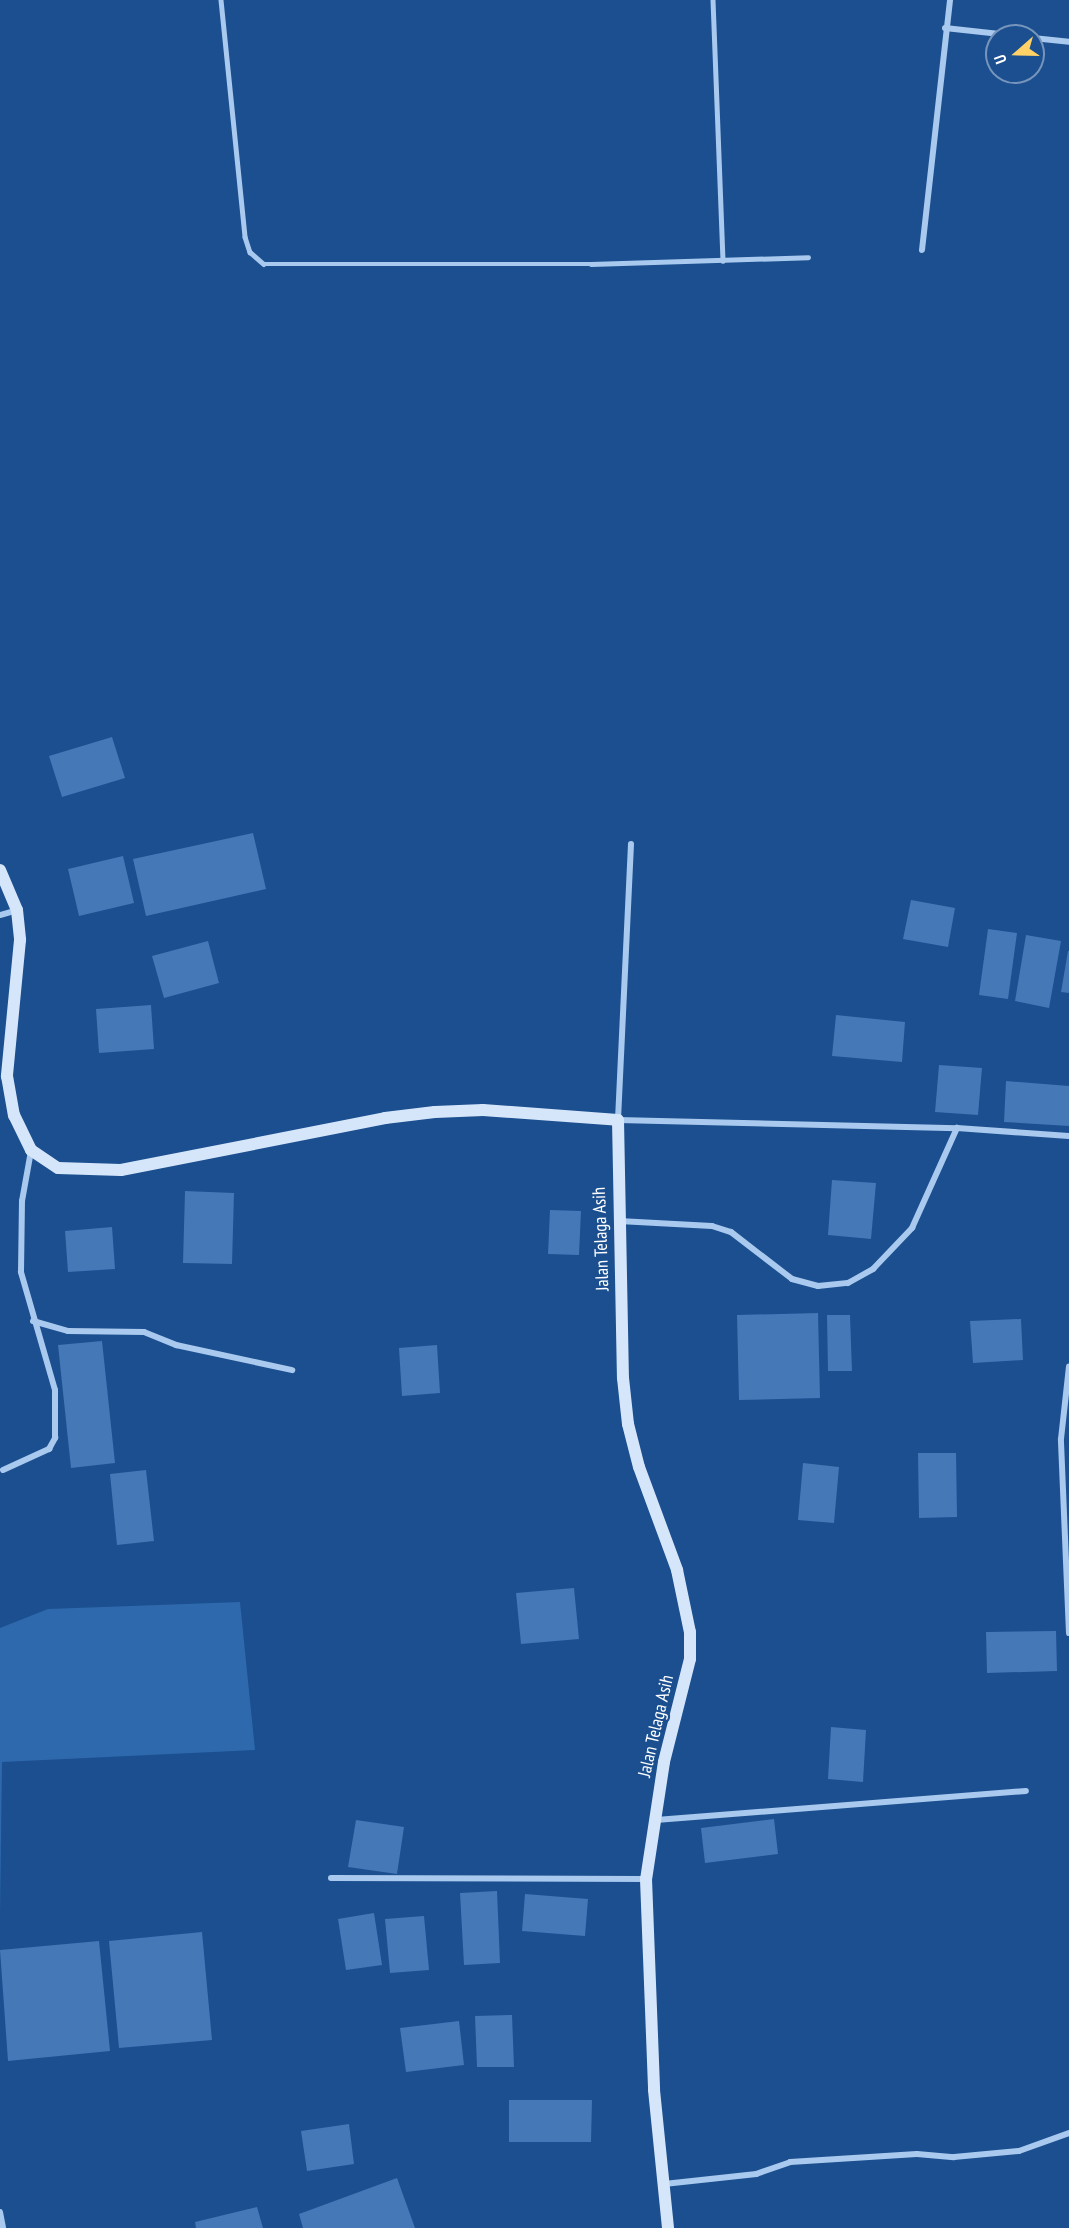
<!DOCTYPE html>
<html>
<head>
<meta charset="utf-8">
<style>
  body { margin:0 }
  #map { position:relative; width:1069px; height:2228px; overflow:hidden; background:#1b4f8f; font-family:"PT Sans Narrow",sans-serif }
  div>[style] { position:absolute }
  .green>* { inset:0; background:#2e69ad }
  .building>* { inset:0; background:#4478b7 }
  .lane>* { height:4.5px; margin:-2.25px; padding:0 2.25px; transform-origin:2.25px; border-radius:2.25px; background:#a9c9ee }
  .street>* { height:6px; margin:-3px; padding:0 3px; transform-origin:3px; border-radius:3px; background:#a9c9ee }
  .secondary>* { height:12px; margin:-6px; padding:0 6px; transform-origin:6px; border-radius:6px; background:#d6e6fa }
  span { translate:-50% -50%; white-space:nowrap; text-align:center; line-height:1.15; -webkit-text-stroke:4.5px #1b4f8f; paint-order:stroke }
  .street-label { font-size:18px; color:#fff }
  .north { position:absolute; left:985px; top:24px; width:60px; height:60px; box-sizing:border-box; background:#1b4f8f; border:2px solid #7695bc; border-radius:50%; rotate:250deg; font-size:16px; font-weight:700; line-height:24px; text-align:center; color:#fff }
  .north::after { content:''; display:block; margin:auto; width:21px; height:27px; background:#ffd166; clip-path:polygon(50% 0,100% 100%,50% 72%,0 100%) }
</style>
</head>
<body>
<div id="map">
  <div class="green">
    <i style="clip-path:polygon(240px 1602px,255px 1750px,2px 1762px,0 1916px,0 1628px,48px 1609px)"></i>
  </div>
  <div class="building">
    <i style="clip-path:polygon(112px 737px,125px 778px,62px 797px,49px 756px)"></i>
    <i style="clip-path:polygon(253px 833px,266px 889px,146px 916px,133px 859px)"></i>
    <i style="clip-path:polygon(123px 856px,134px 903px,79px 916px,68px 869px)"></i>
    <i style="clip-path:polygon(911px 900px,955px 908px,948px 947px,903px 939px)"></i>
    <i style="clip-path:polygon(988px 929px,1017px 933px,1008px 999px,979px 995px)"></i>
    <i style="clip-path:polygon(1026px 935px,1061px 941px,1049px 1008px,1015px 1001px)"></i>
    <i style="clip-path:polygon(208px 941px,219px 983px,164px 998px,152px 956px)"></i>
    <i style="clip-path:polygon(1068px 951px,1069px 951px,1069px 993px,1061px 992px)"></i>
    <i style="clip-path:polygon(151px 1005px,154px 1049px,99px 1053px,96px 1009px)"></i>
    <i style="clip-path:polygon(836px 1015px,905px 1022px,902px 1062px,832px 1056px)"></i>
    <i style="clip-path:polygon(939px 1065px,982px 1068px,978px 1115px,935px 1112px)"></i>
    <i style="clip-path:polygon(1006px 1081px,1069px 1086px,1069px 1126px,1004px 1122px)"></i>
    <i style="clip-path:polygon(832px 1180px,876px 1183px,871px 1239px,828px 1235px)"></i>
    <i style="clip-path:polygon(185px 1191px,234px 1193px,232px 1264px,183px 1263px)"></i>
    <i style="clip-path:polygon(550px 1210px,581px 1211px,579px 1255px,548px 1254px)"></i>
    <i style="clip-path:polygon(112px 1227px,115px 1269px,68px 1272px,65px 1231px)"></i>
    <i style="clip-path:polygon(818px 1313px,820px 1398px,739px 1400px,737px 1315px)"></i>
    <i style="clip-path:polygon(827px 1315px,850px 1315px,852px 1371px,828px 1371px)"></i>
    <i style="clip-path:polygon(1021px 1319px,1023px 1360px,973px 1363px,970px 1321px)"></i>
    <i style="clip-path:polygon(102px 1341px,115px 1463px,71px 1468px,58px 1345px)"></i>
    <i style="clip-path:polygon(437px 1345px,440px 1393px,402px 1396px,399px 1348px)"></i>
    <i style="clip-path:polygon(918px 1453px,956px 1453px,957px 1517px,919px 1518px)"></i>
    <i style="clip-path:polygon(803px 1463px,839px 1467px,834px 1523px,798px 1520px)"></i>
    <i style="clip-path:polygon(146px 1470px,154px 1541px,117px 1545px,110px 1474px)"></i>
    <i style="clip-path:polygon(574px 1588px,579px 1639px,521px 1644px,516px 1593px)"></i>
    <i style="clip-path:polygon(1056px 1631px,1057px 1671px,987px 1673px,986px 1632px)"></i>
    <i style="clip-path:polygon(831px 1727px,866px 1730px,863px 1782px,828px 1779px)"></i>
    <i style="clip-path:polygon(774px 1819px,778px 1854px,705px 1863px,701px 1828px)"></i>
    <i style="clip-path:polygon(356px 1820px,404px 1827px,397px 1874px,348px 1867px)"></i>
    <i style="clip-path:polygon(497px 1891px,500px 1963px,464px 1965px,460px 1893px)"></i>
    <i style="clip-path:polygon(525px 1894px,588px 1899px,585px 1936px,522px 1931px)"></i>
    <i style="clip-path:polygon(374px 1913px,382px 1965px,346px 1970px,338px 1919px)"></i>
    <i style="clip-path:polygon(424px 1916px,429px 1970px,390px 1973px,385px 1919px)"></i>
    <i style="clip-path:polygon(202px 1932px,212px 2040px,119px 2048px,109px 1941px)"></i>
    <i style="clip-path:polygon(99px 1941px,110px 2051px,8px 2061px,0 1950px)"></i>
    <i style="clip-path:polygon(512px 2015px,514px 2067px,477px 2067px,475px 2016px)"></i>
    <i style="clip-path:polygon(459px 2021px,464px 2065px,406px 2072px,400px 2028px)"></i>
    <i style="clip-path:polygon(509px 2100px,592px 2100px,591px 2142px,509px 2142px)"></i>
    <i style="clip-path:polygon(349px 2124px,354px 2164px,307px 2171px,301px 2131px)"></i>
    <i style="clip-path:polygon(397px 2178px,415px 2228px,303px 2228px,299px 2214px)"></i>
    <i style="clip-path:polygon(257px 2207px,263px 2228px,196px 2228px,195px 2222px)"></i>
  </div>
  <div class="lane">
    <i style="left:221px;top:0;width:238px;rotate:84.2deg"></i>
    <i style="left:245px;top:237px;width:16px;rotate:72deg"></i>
    <i style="left:250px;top:252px;width:18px;rotate:41deg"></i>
    <i style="left:264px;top:264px;width:327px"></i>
    <i style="left:591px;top:264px;width:217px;rotate:-1.8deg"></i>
    <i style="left:713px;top:0;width:261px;rotate:87.8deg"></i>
  </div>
  <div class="street">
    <i style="left:945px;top:28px;width:74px;rotate:6.2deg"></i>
    <i style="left:1033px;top:38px;width:36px;rotate:6deg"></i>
    <i style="left:922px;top:250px;width:252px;rotate:-83.6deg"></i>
    <i style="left:631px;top:844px;width:276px;rotate:92.7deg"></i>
    <i style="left:618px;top:1120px;width:339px;rotate:1.4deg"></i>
    <i style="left:957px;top:1128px;width:112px;rotate:4.1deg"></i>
    <i style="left:0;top:915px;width:18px;rotate:-16deg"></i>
    <i style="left:619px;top:1221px;width:93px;rotate:3.1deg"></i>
    <i style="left:712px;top:1226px;width:20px;rotate:18deg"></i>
    <i style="left:731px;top:1232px;width:77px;rotate:37.6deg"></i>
    <i style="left:792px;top:1279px;width:27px;rotate:15deg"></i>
    <i style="left:818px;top:1286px;width:30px;rotate:-6deg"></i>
    <i style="left:848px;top:1283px;width:29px;rotate:-29deg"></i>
    <i style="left:873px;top:1269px;width:57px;rotate:-46.4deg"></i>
    <i style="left:912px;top:1228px;width:110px;rotate:-65.8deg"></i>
    <i style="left:33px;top:1321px;width:36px;rotate:16deg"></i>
    <i style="left:68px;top:1331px;width:76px;rotate:0.8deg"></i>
    <i style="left:144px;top:1332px;width:35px;rotate:22deg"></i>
    <i style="left:176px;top:1345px;width:119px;rotate:12.2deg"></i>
    <i style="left:3px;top:1470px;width:51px;rotate:-24.5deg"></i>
    <i style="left:49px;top:1449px;width:13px;rotate:-61deg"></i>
    <i style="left:55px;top:1438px;width:48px;rotate:-90deg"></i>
    <i style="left:55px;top:1390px;width:123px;rotate:-106.1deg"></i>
    <i style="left:21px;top:1272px;width:71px;rotate:-89.2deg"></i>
    <i style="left:22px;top:1201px;width:51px;rotate:-79.8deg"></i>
    <i style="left:1069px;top:1633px;width:194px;rotate:-92.4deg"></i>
    <i style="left:1061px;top:1439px;width:73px;rotate:-83.7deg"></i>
    <i style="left:656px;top:1820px;width:371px;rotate:-4.5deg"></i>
    <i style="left:331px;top:1878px;width:314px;rotate:0.2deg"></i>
    <i style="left:664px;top:2184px;width:93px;rotate:-6.2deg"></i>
    <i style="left:756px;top:2174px;width:36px;rotate:-19deg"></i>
    <i style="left:790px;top:2162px;width:127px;rotate:-3.6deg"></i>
    <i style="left:917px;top:2154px;width:37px;rotate:5deg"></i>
    <i style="left:954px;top:2157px;width:65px;rotate:-5.3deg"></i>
    <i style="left:1019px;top:2151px;width:53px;rotate:-19.8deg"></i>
    <i style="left:0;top:2212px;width:16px;rotate:79deg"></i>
  </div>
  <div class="secondary">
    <i style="left:0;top:870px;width:43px;rotate:67deg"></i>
    <i style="left:17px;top:910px;width:30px;rotate:84deg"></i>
    <i style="left:20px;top:940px;width:137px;rotate:95.5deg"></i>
    <i style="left:7px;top:1076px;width:40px;rotate:80deg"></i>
    <i style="left:14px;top:1115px;width:39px;rotate:64deg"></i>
    <i style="left:31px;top:1150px;width:32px;rotate:34deg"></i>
    <i style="left:58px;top:1168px;width:63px;rotate:1.8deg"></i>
    <i style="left:121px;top:1170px;width:269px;rotate:-11.1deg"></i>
    <i style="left:385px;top:1118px;width:50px;rotate:-6.8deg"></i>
    <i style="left:435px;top:1112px;width:48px;rotate:-2.4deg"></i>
    <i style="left:483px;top:1110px;width:135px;rotate:4.2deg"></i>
    <i style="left:618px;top:1120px;width:258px;rotate:88.9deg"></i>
    <i style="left:623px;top:1378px;width:46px;rotate:83.8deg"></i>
    <i style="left:628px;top:1424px;width:44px;rotate:75.7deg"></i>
    <i style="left:639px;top:1467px;width:110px;rotate:69.7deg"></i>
    <i style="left:677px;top:1570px;width:63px;rotate:78.2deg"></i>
    <i style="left:690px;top:1632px;width:27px;rotate:90deg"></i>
    <i style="left:690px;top:1659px;width:106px;rotate:104.2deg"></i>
    <i style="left:664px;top:1762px;width:118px;rotate:98.7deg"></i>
    <i style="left:646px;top:1879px;width:211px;rotate:87.8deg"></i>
    <i style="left:654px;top:2090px;width:139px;rotate:84.2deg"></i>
  </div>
  <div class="street-label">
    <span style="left:601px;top:1239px;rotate:-92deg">Jalan Telaga Asih</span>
    <span style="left:656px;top:1726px;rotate:-77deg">Jalan Telaga Asih</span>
  </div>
  <div class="north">U</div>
</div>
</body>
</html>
